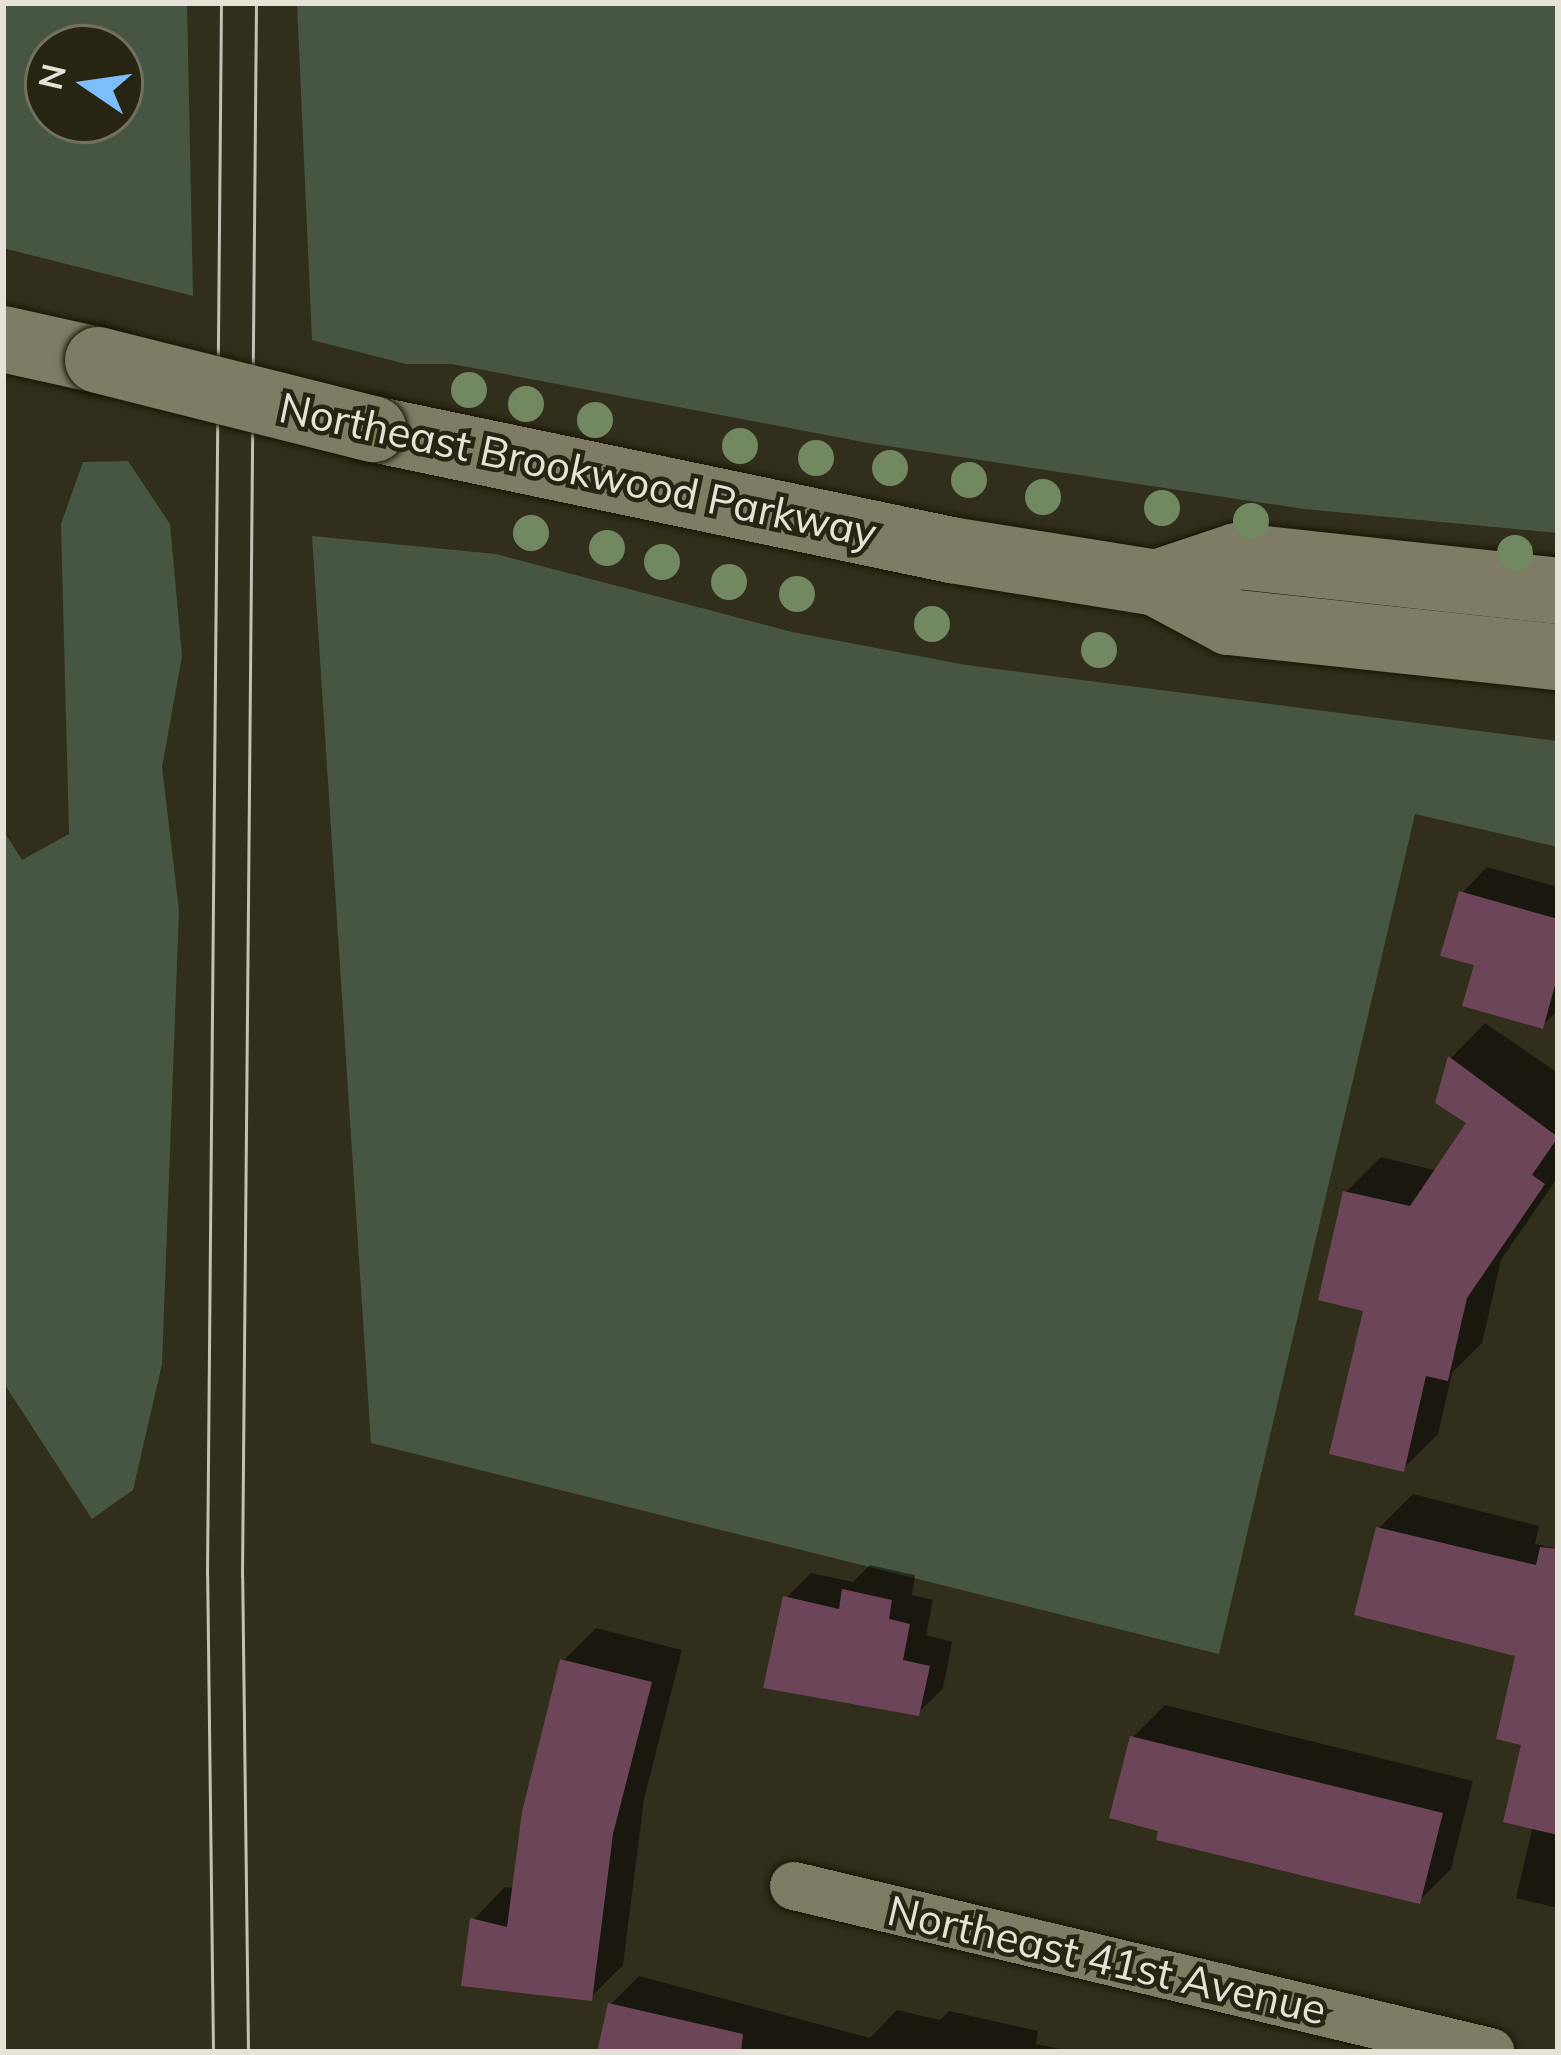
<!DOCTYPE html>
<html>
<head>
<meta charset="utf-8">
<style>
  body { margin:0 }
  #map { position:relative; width:1561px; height:2055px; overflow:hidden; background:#312e1b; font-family:Mulish,sans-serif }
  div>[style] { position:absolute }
  .green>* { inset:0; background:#475643 }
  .shadow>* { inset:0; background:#0007 }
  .building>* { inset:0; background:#6c4658 }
  .roads { filter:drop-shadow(0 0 3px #191605) drop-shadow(0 0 3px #191605) }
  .minor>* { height:48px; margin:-24px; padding:0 24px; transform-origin:24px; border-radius:24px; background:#7f7c66 }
  .secondary>* { height:66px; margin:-33px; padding:0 33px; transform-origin:33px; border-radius:33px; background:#7f7c66 }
  .tram>* { height:3px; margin:-1.5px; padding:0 1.5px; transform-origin:1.5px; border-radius:1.5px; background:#c3c1b4 }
  .bridges { filter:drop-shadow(0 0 3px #191605) drop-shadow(0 0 3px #191605) }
  .secondary-bridge>* { height:66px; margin:-33px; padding:0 33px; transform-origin:33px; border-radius:33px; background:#7f7c66 }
  .trees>* { width:36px; height:36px; margin:-18px; border-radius:50%; background:#718860 }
  span { translate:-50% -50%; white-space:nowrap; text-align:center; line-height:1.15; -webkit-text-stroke:9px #282412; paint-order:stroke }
  .street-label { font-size:42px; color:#e5e3d7 }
  .frame { position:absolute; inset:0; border:6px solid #e5e3d7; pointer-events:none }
  .north { position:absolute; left:24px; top:24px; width:120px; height:120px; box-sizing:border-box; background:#282412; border:3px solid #747061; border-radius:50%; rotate:283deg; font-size:33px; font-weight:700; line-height:48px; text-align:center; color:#e5e3d7 }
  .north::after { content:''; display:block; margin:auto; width:42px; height:54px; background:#7bbef9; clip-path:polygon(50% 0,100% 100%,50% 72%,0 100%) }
</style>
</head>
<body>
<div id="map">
  <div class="green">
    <i style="clip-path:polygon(evenodd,3px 3px,187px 3px,193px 296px,3px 248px,3px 3px,48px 48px,120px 48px,120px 120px,48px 120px,48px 48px)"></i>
    <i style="clip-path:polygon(297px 3px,1558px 3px,1558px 533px,1304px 509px,868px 443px,452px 364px,406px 364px,312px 340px)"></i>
    <i style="clip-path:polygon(128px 461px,170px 524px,182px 656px,162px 767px,179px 910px,162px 1364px,133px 1490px,92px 1519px,3px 1382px,3px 830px,22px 860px,69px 834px,61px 524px,83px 462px)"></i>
    <i style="clip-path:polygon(312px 536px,496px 554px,792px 632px,966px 665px,1558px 741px,1558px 847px,1415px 814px,1219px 1654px,371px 1443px)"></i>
  </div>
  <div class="shadow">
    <i style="clip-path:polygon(1487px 867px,1558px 887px,1558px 1010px,1542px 1026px,1477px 963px,1462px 893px)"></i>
    <i style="clip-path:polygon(1485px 1023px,1558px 1073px,1558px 1177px,1501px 1260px,1482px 1343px,1452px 1373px,1438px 1434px,1403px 1469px,1346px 1192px,1381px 1157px,1438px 1171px,1470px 1122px,1439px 1102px,1451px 1058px)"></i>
    <i style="clip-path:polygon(1413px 1494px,1539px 1526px,1535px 1544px,1558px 1549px,1558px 1908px,1516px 1898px,1533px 1826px,1518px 1654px,1379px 1528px)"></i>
    <i style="clip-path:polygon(870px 1565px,915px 1575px,912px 1595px,933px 1600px,926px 1635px,952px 1642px,943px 1688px,918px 1713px,786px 1598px,811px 1573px,853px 1582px)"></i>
    <i style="clip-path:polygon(596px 1628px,682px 1650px,644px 1799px,623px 1965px,591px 1997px,473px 1920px,505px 1887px,515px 1889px,563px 1661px)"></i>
    <i style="clip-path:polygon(1165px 1705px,1473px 1781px,1451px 1869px,1419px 1901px,1162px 1829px,1133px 1737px)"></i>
    <i style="clip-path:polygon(639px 1976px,870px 2038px,897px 2010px,940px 2020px,949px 2011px,1038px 2031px,1036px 2044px,1075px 2052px,600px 2052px,611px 2004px)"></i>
  </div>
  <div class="building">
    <i style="clip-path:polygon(1459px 891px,1558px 919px,1558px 974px,1543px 1029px,1462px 1006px,1474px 965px,1440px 956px)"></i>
    <i style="clip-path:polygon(1448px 1056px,1558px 1137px,1532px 1175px,1545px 1184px,1467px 1298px,1448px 1381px,1426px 1376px,1404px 1472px,1329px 1454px,1363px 1311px,1318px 1300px,1343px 1191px,1410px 1206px,1466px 1123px,1435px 1103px)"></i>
    <i style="clip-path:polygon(1376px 1527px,1536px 1565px,1540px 1547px,1558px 1549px,1558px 1835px,1503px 1822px,1521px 1745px,1496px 1739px,1515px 1656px,1354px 1615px)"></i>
    <i style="clip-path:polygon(842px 1589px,892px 1600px,889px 1619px,910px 1624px,903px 1660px,930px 1666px,919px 1716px,763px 1688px,783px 1596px,839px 1609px)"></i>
    <i style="clip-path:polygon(560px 1659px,652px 1682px,613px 1834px,592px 2001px,461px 1986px,470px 1918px,507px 1927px,522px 1812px)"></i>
    <i style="clip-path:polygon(1130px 1736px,1443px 1813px,1420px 1904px,1156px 1840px,1158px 1831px,1109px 1818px)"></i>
    <i style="clip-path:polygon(608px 2003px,743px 2034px,741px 2052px,597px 2052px)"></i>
  </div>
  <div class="roads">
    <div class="minor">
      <i style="left:794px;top:1886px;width:716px;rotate:13.41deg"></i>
    </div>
    <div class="secondary">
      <i style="left:3px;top:339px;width:97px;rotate:12.5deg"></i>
      <i style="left:373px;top:429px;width:591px;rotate:11.82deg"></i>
      <i style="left:951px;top:550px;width:208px;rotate:9.1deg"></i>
      <i style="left:1156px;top:583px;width:83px;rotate:28.1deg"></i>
      <i style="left:1229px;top:622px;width:331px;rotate:6.1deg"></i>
      <i style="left:1156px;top:583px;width:85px;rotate:-18.4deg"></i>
      <i style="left:1237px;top:556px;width:323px;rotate:6.2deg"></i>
    </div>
  </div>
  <div class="tram">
    <i style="left:213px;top:2052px;width:477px;rotate:-90.7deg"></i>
    <i style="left:207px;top:1575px;width:1572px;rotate:-89.49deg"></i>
    <i style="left:248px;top:2052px;width:476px;rotate:-90.7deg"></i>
    <i style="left:242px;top:1576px;width:1573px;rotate:-89.49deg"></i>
  </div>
  <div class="bridges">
    <div class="secondary-bridge">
      <i style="left:98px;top:360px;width:284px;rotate:14.1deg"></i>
    </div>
  </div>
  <div class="trees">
    <i style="left:469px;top:390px"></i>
    <i style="left:526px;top:404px"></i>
    <i style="left:595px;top:420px"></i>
    <i style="left:740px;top:446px"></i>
    <i style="left:816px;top:458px"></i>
    <i style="left:890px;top:468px"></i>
    <i style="left:969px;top:480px"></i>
    <i style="left:1043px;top:497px"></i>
    <i style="left:1162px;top:508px"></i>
    <i style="left:1251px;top:521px"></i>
    <i style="left:531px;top:533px"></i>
    <i style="left:607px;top:548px"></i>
    <i style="left:1515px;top:553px"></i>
    <i style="left:662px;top:562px"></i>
    <i style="left:729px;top:582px"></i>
    <i style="left:797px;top:594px"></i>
    <i style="left:932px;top:624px"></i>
    <i style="left:1099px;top:650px"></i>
  </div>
  <div class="street-label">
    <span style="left:578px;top:470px;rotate:12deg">Northeast Brookwood Parkway</span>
    <span style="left:1107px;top:1960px;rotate:13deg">Northeast 41st Avenue</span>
  </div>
  <div class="frame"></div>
  <div class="north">N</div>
</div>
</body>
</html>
